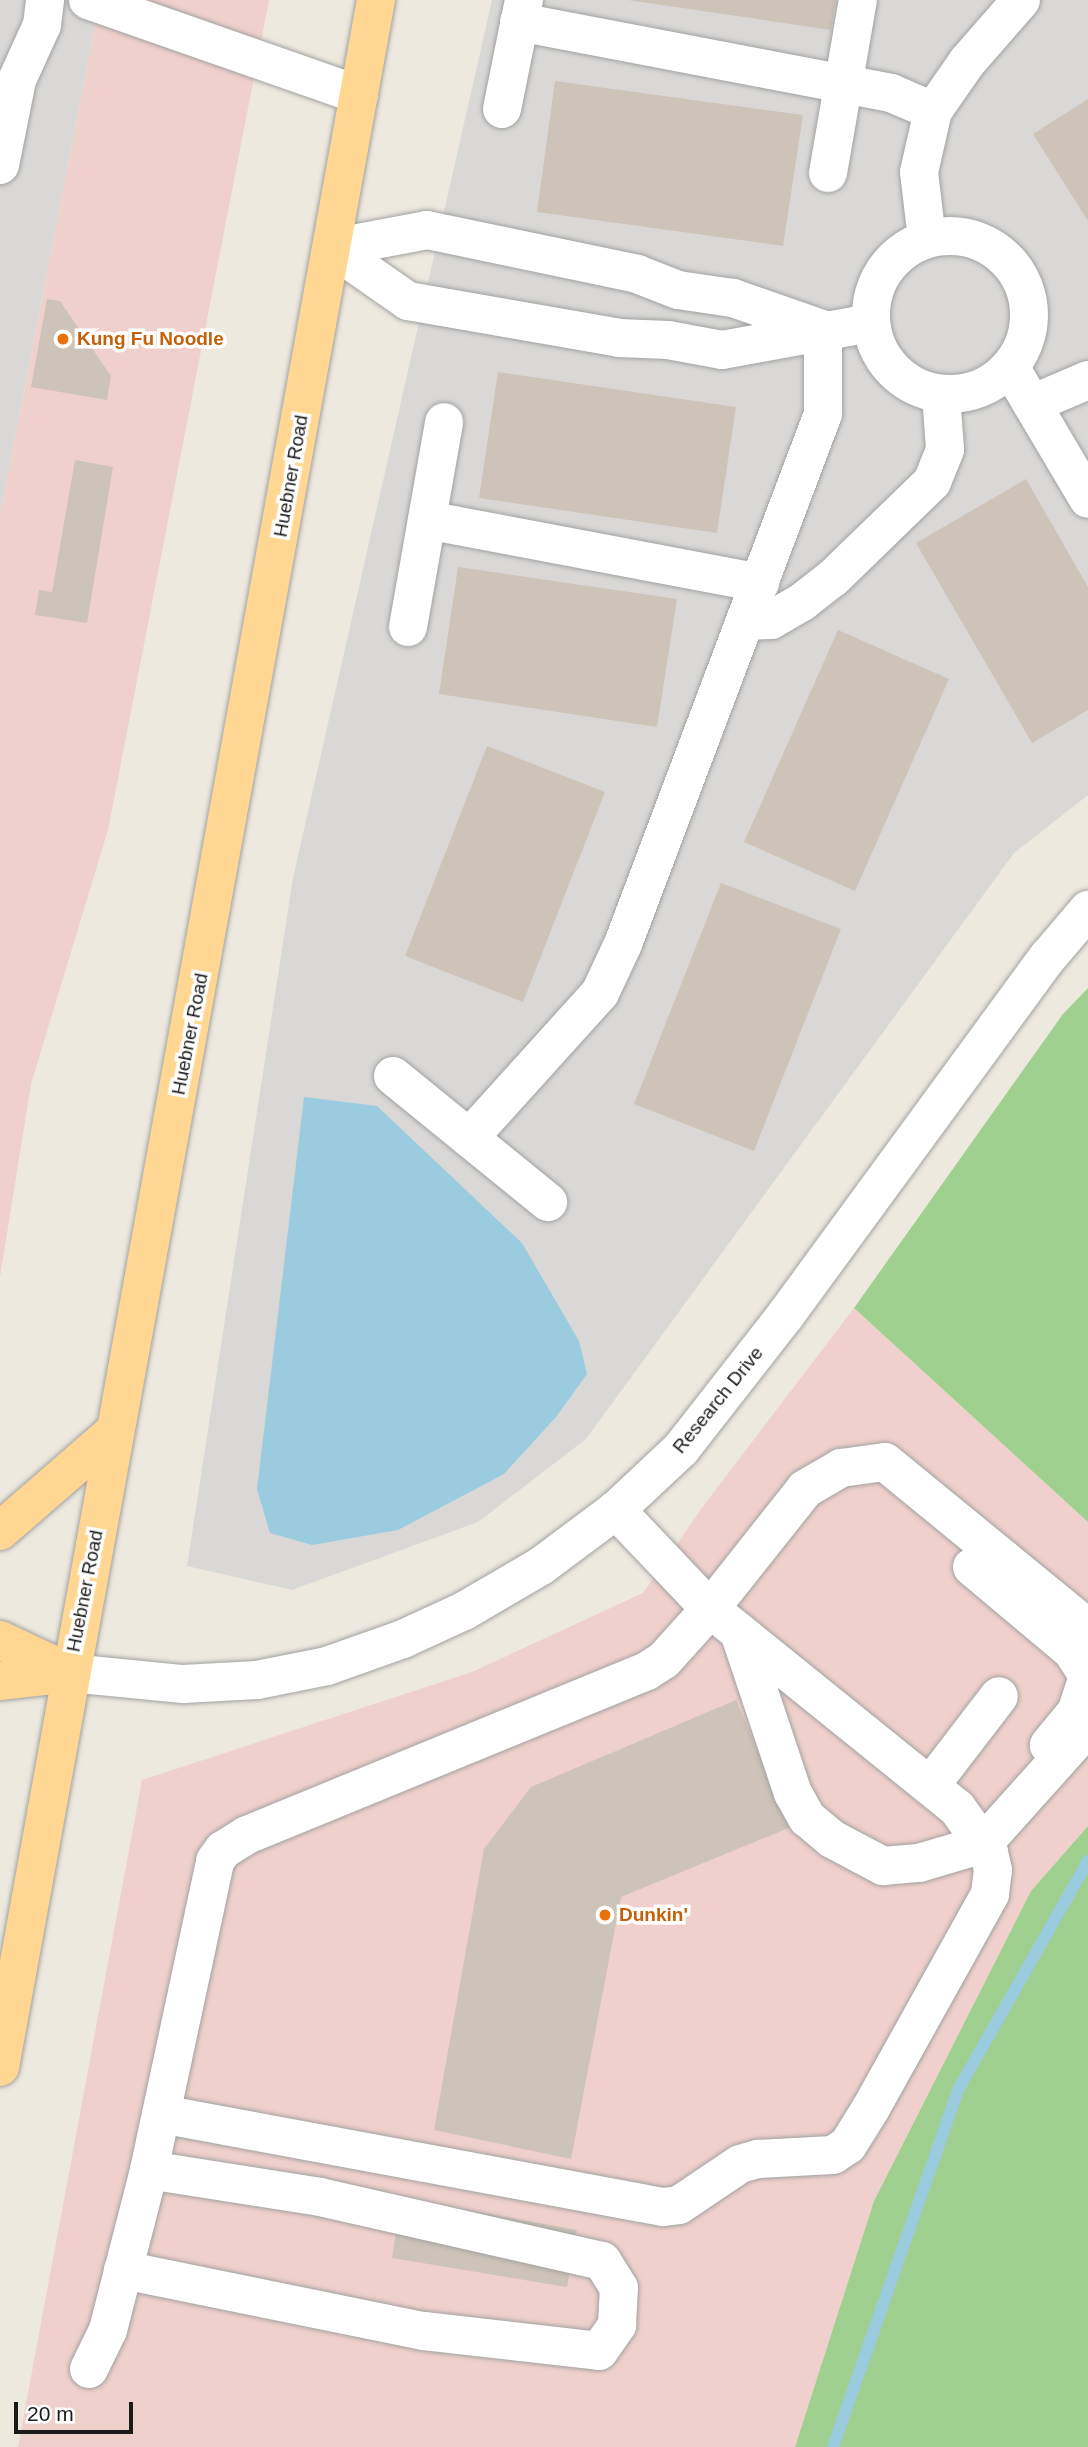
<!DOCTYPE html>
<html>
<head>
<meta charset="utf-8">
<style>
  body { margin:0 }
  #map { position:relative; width:1088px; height:2447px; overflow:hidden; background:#ede9df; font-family:Helvetica,sans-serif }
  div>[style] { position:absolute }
  .residential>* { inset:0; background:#d9d8d7 }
  .commercial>* { inset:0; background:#f0d0cc }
  .forest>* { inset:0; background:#9fd090 }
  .water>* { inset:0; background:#9bcbdf }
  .stream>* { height:12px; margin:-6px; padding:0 6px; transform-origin:6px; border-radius:6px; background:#9bcbdf }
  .building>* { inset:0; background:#cdc3b8 }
  .roads { filter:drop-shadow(0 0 2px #a2a2a2) drop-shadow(0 0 2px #a2a2a2) }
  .minor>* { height:38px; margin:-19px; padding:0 19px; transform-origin:19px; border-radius:19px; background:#fff }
  .minor>.ring { margin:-19px; padding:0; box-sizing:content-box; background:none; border:38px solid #fff; border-radius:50% }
  .major>* { height:38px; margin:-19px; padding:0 19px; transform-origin:19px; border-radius:19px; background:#ffd792 }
  .dots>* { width:19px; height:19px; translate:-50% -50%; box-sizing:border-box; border:4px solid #fff; border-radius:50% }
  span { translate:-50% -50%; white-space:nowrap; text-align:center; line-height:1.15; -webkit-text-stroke:7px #fff; paint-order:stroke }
  .food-label { font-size:19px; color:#c56008; font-weight:700 }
  .left { translate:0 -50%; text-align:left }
  .street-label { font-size:19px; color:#1b1b1b }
  .scale { position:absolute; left:14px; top:2402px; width:119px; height:32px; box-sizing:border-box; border:4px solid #1b1b1b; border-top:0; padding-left:9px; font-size:21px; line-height:24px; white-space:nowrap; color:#1b1b1b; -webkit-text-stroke:5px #fff; paint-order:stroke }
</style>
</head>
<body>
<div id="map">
  <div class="residential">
    <i style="clip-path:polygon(0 0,100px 0,0 516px)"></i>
    <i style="clip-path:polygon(492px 0,1088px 0,1088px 795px,1014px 853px,586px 1439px,478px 1522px,292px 1590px,187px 1566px,293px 878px)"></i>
  </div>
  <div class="commercial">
    <i style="clip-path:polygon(100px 0,269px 0,108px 830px,31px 1084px,0 1277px,0 516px)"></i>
    <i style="clip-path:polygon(854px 1308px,1088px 1522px,1088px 1826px,1031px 1891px,874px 2201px,795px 2447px,18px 2447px,142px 1780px,472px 1672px,643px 1593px,701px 1509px)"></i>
  </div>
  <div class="forest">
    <i style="clip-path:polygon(1088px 988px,1088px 1522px,854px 1308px,1063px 1014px)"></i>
    <i style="clip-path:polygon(1088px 1826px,1088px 2447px,795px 2447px,874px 2201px,1031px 1891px)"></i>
  </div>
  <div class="water">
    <i style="clip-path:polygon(304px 1097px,377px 1106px,522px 1243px,579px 1341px,587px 1374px,556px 1417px,504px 1474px,398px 1530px,312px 1545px,270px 1533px,257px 1489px)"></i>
  </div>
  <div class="stream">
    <i style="left:833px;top:2447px;width:380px;rotate:-70.7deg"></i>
    <i style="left:959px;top:2088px;width:261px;rotate:-60.4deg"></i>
  </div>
  <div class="building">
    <i style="clip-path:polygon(628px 0,836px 0,831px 30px)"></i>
    <i style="clip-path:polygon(555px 81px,803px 115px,783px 246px,537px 212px)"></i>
    <i style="clip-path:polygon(1088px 99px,1088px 221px,1033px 134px)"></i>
    <i style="clip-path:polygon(47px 299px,60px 301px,111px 376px,107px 400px,31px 387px)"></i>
    <i style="clip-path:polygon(498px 372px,736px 407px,717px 533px,479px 498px)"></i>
    <i style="clip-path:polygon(75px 460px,113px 467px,87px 623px,35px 615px,39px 590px,52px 592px)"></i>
    <i style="clip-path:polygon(1026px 479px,1088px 587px,1088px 710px,1032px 743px,916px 543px)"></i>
    <i style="clip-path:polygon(458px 567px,677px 599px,657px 727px,439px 694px)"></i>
    <i style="clip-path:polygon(838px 630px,949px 679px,855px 891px,744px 842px)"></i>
    <i style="clip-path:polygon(487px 746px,605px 792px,523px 1002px,405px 956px)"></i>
    <i style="clip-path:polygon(721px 883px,841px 929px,754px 1151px,634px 1104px)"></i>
    <i style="clip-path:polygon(736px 1700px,791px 1827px,621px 1897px,571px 2159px,434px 2130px,484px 1849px,531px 1787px)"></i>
    <i style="clip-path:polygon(401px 2198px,577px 2230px,567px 2287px,392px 2258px)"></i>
  </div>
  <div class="roads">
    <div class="minor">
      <i style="left:88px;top:0;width:287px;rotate:19.3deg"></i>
      <i style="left:519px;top:22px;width:379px;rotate:10.8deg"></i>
      <i style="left:891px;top:93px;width:46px;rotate:23.2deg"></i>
      <i style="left:502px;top:109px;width:111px;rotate:-78.6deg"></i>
      <i style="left:0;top:165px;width:87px;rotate:-78.7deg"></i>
      <i style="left:17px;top:80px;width:60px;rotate:-65.6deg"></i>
      <i style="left:42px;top:25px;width:25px;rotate:-83deg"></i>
      <i style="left:828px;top:173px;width:176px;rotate:-80.2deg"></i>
      <i class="ring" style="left:871px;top:236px;width:120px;height:120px"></i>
      <i style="left:927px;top:239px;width:67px;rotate:-96.8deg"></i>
      <i style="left:919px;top:172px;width:63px;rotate:-77.1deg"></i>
      <i style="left:933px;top:111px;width:60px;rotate:-55.2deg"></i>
      <i style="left:967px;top:62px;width:82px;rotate:-48.9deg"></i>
      <i style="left:332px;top:248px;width:93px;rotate:34.9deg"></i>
      <i style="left:408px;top:301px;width:214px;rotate:9.9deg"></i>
      <i style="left:619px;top:338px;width:49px;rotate:2.3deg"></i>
      <i style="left:668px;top:340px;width:55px;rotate:10.5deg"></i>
      <i style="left:722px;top:350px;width:151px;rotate:-10.3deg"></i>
      <i style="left:332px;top:248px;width:97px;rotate:-10.7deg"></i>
      <i style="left:427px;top:230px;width:215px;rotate:11.8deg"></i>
      <i style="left:637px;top:274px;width:44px;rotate:21.3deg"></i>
      <i style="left:678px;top:290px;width:56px;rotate:8.3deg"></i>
      <i style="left:733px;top:298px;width:94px;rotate:19.2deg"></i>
      <i style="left:1010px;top:367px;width:153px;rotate:59.4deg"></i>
      <i style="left:1032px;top:404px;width:61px;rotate:-23.2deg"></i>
      <i style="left:427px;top:520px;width:339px;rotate:10.7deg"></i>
      <i style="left:745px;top:621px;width:26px;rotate:-2deg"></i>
      <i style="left:771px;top:620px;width:36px;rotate:-30deg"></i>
      <i style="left:802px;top:602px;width:39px;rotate:-38deg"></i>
      <i style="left:833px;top:578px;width:138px;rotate:-44.1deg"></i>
      <i style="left:932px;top:482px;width:35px;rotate:-68deg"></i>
      <i style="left:945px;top:449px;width:55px;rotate:-94.2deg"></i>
      <i style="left:408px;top:627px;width:208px;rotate:-80deg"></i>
      <i style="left:393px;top:1076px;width:200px;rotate:39.1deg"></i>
      <i style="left:469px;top:1138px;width:195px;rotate:-47.9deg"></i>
      <i style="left:600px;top:993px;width:54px;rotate:-64.9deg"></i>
      <i style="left:623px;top:944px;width:566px;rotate:-69.33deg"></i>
      <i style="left:823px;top:414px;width:84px;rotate:-90deg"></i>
      <i style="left:972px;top:1567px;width:131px;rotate:40deg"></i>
      <i style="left:1072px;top:1651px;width:30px;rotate:57deg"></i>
      <i style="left:1088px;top:1676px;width:38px;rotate:108deg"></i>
      <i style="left:1076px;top:1712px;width:43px;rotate:129.3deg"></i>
      <i style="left:739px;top:1632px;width:170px;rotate:71.5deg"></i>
      <i style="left:793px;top:1793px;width:29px;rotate:61deg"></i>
      <i style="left:807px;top:1818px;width:33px;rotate:40deg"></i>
      <i style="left:832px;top:1839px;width:58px;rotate:27.9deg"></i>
      <i style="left:883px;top:1866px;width:36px;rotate:-5deg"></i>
      <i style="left:919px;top:1863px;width:67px;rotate:-16.5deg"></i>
      <i style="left:983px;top:1844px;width:157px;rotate:-48.1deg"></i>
      <i style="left:70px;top:1673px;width:114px;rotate:5.6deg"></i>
      <i style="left:183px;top:1684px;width:74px;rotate:-3.1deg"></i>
      <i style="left:257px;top:1680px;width:71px;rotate:-11.3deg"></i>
      <i style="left:327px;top:1666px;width:81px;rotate:-19.6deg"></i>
      <i style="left:403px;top:1639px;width:67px;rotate:-24.7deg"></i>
      <i style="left:464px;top:1611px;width:89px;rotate:-30.3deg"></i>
      <i style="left:541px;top:1566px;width:94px;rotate:-36.7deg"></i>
      <i style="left:616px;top:1510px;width:89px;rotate:-43.2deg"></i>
      <i style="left:681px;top:1449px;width:169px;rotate:-52deg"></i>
      <i style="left:785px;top:1316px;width:445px;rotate:-53.8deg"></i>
      <i style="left:1048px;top:957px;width:62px;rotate:-49.6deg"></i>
      <i style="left:930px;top:1786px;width:113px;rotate:-52.5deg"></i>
      <i style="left:161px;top:2114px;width:511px;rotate:10.5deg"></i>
      <i style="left:663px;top:2207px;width:16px;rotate:-7deg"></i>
      <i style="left:679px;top:2205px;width:73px;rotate:-33.9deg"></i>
      <i style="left:740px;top:2164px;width:19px;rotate:-16deg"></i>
      <i style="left:758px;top:2159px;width:75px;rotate:-3.1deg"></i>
      <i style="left:833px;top:2155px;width:18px;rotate:-34deg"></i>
      <i style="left:848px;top:2145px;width:44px;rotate:-58.1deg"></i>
      <i style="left:871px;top:2108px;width:245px;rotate:-60.9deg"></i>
      <i style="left:990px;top:1894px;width:24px;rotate:-83deg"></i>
      <i style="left:993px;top:1870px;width:18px;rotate:-103deg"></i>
      <i style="left:989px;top:1852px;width:54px;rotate:-126deg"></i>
      <i style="left:957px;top:1808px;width:317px;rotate:-141.1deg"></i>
      <i style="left:710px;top:1609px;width:153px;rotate:-51.6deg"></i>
      <i style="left:805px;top:1489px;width:42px;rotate:-30.3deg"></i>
      <i style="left:841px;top:1468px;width:44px;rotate:-7.8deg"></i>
      <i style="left:885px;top:1462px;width:262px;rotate:39.3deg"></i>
      <i style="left:123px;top:2270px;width:307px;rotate:11.5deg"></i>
      <i style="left:424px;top:2331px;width:176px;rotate:6.5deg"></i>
      <i style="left:599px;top:2351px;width:32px;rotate:-55deg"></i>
      <i style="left:617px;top:2325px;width:37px;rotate:-87deg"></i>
      <i style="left:619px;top:2288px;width:32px;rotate:-122deg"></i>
      <i style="left:602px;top:2261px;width:288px;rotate:-167.2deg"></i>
      <i style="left:321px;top:2197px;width:174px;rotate:-171.1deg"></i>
      <i style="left:89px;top:2369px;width:43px;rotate:-64deg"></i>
      <i style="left:108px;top:2330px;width:165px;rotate:-75.6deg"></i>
      <i style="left:149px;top:2170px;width:316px;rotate:-77.9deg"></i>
      <i style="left:215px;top:1861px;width:14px;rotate:-54deg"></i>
      <i style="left:223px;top:1850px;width:28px;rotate:-32deg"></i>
      <i style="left:247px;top:1835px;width:432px;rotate:-22.3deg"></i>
      <i style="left:647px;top:1671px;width:20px;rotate:-33deg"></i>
      <i style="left:664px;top:1660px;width:69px;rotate:-48deg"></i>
      <i style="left:710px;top:1609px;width:137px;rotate:-133.5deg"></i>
    </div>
    <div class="major">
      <i style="left:0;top:1531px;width:152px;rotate:-41deg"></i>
      <i style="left:0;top:1640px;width:77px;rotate:25.2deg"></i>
      <i style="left:0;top:1681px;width:70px;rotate:-6.5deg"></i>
      <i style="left:0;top:2067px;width:2101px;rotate:-79.69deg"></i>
    </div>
  </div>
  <div class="dots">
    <i style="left:63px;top:339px;background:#e8710a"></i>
    <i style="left:605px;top:1915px;background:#e8710a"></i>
  </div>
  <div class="food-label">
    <span class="left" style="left:77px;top:339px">Kung Fu Noodle</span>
    <span class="left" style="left:619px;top:1915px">Dunkin'</span>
  </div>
  <div class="street-label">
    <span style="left:291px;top:476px;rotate:-80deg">Huebner Road</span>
    <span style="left:190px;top:1034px;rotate:-79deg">Huebner Road</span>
    <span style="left:718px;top:1400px;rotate:-51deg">Research Drive</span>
    <span style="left:85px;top:1591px;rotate:-79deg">Huebner Road</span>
  </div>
  <div class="scale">20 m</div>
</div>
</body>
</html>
